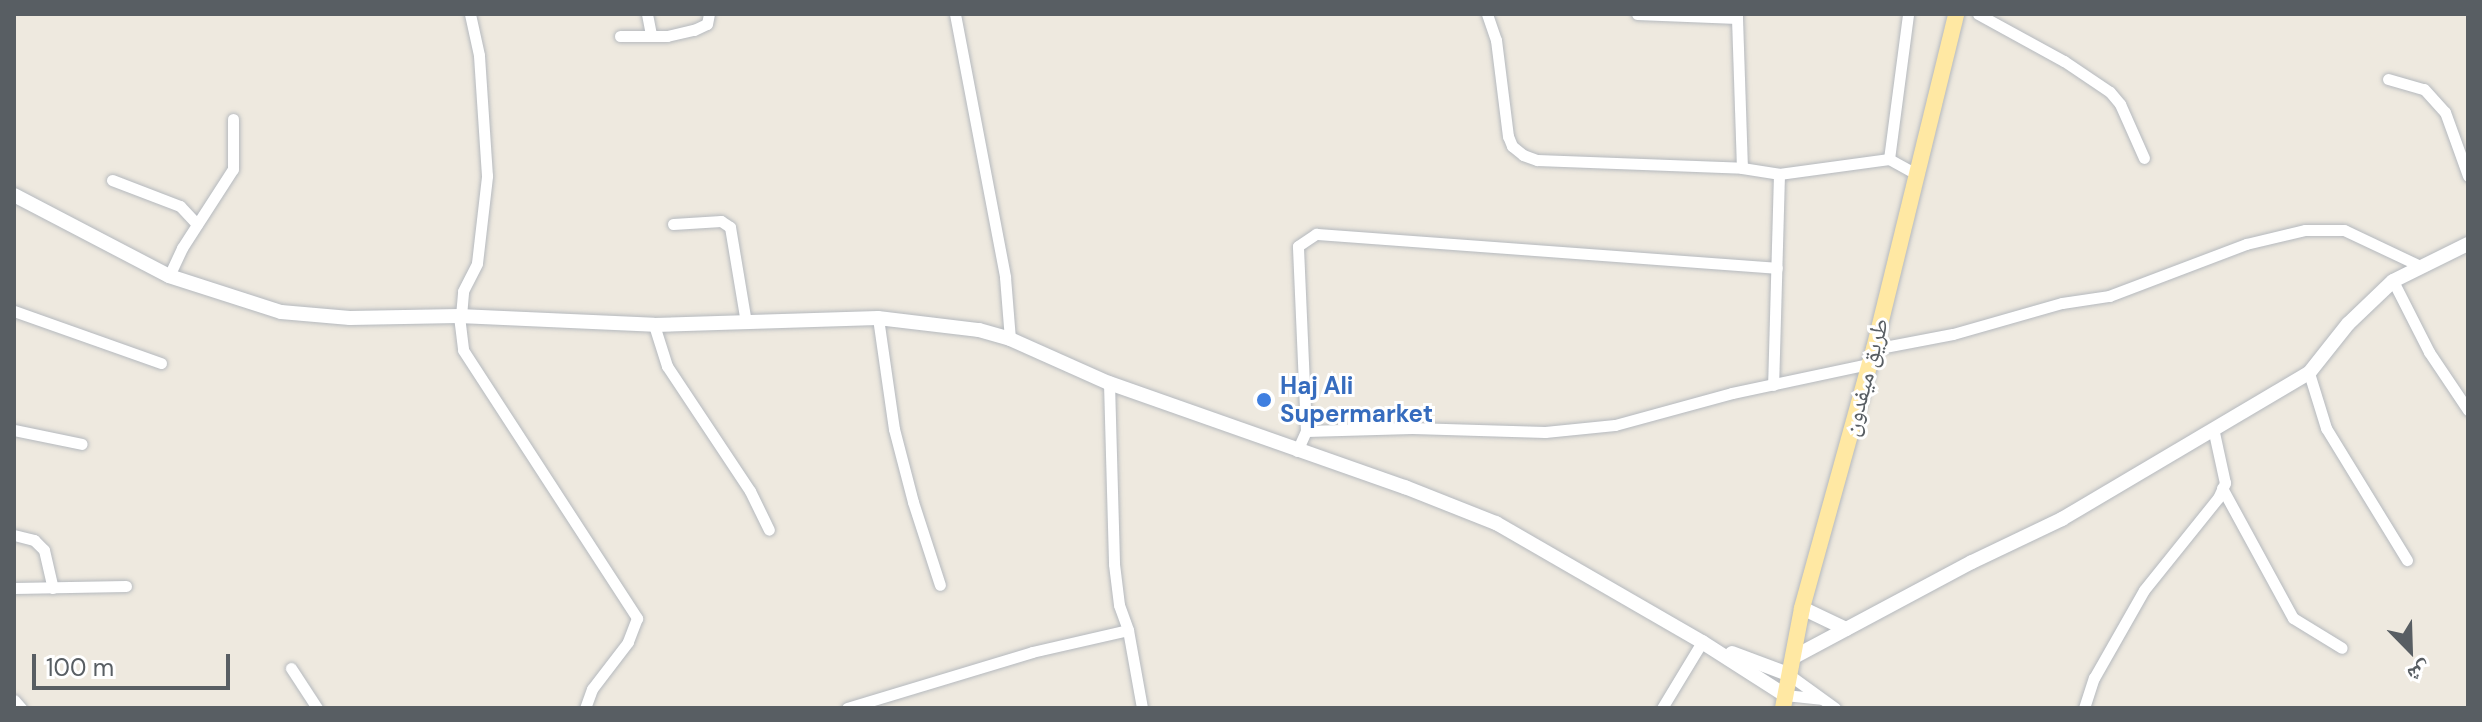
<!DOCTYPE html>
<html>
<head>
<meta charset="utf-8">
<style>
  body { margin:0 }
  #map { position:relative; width:2482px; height:722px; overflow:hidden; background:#eee9df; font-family:"DM Sans","Noto Naskh Arabic",sans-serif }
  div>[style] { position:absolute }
  .roads { filter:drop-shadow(0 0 2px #b5b9be) drop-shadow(0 0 2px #b5b9be) }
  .street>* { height:11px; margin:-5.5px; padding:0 5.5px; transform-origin:5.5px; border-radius:5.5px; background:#fff }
  .secondary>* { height:14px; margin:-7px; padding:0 7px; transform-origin:7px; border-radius:7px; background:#fff }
  .primary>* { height:16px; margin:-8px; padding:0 8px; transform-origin:8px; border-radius:8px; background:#ffe8a3 }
  .dots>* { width:22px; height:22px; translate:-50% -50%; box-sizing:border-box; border:4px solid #fff; border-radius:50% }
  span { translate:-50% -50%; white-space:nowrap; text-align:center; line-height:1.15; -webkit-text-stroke:6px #fff; paint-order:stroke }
  .street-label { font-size:24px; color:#585e63 }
  .shop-label { font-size:24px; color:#366cbe; font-weight:700 }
  .left { translate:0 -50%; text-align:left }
  .frame { position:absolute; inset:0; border:16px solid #585e63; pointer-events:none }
  .north { position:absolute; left:2370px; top:610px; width:80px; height:80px; -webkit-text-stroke:6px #fff; paint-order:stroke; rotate:157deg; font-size:22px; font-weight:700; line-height:32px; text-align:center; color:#585e63 }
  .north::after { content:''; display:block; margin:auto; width:28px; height:36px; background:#585e63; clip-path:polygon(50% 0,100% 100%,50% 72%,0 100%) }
  .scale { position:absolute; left:32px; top:654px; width:198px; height:36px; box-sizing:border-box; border:4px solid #585e63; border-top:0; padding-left:10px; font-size:24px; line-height:28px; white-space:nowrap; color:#585e63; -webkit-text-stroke:6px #fff; paint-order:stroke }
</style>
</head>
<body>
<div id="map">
  <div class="roads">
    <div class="street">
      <i style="left:647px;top:14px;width:20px;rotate:79deg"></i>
      <i style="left:955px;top:14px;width:268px;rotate:79.2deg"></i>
      <i style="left:1005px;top:277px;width:62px;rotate:85.4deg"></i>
      <i style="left:1487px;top:14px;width:28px;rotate:71deg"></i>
      <i style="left:1496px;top:40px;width:97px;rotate:82.9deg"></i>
      <i style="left:1508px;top:136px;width:11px;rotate:68deg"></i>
      <i style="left:1512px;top:146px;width:14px;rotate:39deg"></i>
      <i style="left:1523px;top:155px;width:15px;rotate:20deg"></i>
      <i style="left:1537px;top:160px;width:205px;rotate:2.2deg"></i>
      <i style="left:1742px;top:168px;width:37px;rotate:9deg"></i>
      <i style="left:1779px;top:174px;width:211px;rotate:91.6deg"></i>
      <i style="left:1637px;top:14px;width:100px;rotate:2.3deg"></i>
      <i style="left:1737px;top:18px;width:4px;rotate:-90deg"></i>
      <i style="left:1978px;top:14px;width:98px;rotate:28.7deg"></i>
      <i style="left:2064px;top:61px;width:55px;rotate:34deg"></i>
      <i style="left:2110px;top:92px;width:16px;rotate:50deg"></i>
      <i style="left:2120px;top:104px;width:59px;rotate:66deg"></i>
      <i style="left:1737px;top:18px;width:150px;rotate:88.1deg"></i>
      <i style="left:620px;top:36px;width:47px"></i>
      <i style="left:667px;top:36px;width:28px;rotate:-13deg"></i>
      <i style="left:694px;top:30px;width:14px;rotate:-25deg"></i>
      <i style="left:707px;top:24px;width:10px;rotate:-79deg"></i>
      <i style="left:2388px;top:79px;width:37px;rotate:16deg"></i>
      <i style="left:2424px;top:89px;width:31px;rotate:48deg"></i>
      <i style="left:2445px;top:112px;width:68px;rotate:70.2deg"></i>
      <i style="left:1889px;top:159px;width:146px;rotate:-82.5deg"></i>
      <i style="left:1779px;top:174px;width:111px;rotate:-7.8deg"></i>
      <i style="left:1889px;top:159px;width:29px;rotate:29deg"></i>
      <i style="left:112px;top:180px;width:73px;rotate:20.9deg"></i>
      <i style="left:180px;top:206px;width:25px;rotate:47deg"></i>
      <i style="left:673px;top:224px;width:48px;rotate:-3.6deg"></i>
      <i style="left:721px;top:221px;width:11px;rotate:34deg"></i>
      <i style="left:730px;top:227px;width:97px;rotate:80.5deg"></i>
      <i style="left:169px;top:276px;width:31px;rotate:-65deg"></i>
      <i style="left:182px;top:248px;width:94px;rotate:-57.2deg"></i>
      <i style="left:233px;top:169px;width:50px;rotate:-90deg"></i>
      <i style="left:2393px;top:281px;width:80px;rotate:63.1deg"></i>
      <i style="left:2429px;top:352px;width:70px;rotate:56.1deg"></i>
      <i style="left:14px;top:311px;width:156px;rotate:19.5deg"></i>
      <i style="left:459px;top:316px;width:34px;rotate:83deg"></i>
      <i style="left:463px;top:350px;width:320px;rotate:57deg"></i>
      <i style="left:637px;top:618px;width:26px;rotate:111deg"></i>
      <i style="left:628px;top:642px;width:59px;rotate:127.5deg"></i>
      <i style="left:592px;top:689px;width:20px;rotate:110deg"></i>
      <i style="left:461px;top:316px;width:25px;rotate:-85deg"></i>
      <i style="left:463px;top:291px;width:31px;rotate:-63deg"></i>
      <i style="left:477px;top:263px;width:88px;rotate:-83.4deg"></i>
      <i style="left:487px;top:176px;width:121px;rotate:-93.8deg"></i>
      <i style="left:479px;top:55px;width:42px;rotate:-102.4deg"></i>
      <i style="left:878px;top:318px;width:112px;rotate:81.8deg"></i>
      <i style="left:894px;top:429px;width:75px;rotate:75.4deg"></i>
      <i style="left:913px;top:502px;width:87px;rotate:72deg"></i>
      <i style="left:654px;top:325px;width:43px;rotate:72.4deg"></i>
      <i style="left:667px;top:366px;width:150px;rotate:56.4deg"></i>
      <i style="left:750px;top:491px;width:43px;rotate:64deg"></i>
      <i style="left:1874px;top:349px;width:80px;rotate:-10.8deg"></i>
      <i style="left:1953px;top:334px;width:113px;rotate:-15.9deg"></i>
      <i style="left:2062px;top:303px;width:48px;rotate:-8.5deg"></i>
      <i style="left:2109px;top:296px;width:147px;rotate:-20.8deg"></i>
      <i style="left:2246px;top:244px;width:61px;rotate:-13.3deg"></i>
      <i style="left:2305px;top:230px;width:39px"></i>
      <i style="left:2344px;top:230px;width:84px;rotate:25.3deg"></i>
      <i style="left:2309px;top:373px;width:58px;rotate:72.8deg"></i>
      <i style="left:2326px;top:428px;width:155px;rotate:58.5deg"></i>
      <i style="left:1109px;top:383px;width:181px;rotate:88.4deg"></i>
      <i style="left:1114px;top:564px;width:41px;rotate:83deg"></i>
      <i style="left:1119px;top:605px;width:27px;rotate:70deg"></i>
      <i style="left:1128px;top:630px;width:79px;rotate:79.8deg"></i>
      <i style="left:14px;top:430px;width:69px;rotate:11.6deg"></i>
      <i style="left:1306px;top:431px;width:106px;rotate:-1.6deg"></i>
      <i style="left:1412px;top:428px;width:133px;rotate:1.7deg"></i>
      <i style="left:1545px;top:432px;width:70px;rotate:-5.7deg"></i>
      <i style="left:1615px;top:425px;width:121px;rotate:-15.3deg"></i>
      <i style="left:1732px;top:393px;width:140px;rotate:-12deg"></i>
      <i style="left:1297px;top:451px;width:22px;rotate:-66deg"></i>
      <i style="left:1306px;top:431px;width:185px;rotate:-92.5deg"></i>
      <i style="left:1298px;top:246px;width:22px;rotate:-34deg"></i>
      <i style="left:1316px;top:234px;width:462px;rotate:4.2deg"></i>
      <i style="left:2222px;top:488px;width:148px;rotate:61.4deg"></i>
      <i style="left:2293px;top:618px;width:57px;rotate:31.5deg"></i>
      <i style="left:14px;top:535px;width:21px;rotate:14deg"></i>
      <i style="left:34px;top:540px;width:14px;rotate:45deg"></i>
      <i style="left:44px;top:550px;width:39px;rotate:77deg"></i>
      <i style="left:14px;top:588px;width:112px;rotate:-1deg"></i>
      <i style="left:291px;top:668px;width:48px;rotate:57deg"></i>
      <i style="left:1788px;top:674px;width:58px;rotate:35.9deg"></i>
      <i style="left:1785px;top:695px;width:36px;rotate:6deg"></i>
      <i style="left:14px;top:700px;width:11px;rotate:49deg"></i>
      <i style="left:847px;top:708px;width:193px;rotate:-16.8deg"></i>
      <i style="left:1032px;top:652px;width:98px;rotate:-12.9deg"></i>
      <i style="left:1662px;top:708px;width:77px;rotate:-58.8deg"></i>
      <i style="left:2084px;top:708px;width:32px;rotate:-72deg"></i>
      <i style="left:2094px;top:678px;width:101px;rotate:-60.4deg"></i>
      <i style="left:2144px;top:590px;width:118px;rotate:-51.2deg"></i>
      <i style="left:2218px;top:498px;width:17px;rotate:-65deg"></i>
      <i style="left:2225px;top:483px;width:56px;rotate:-102.3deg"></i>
    </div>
    <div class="secondary">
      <i style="left:14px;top:195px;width:175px;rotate:27.6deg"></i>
      <i style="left:169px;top:276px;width:118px;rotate:17.8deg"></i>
      <i style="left:281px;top:312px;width:69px;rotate:5deg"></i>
      <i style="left:350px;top:318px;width:109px;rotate:-1.1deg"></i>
      <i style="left:459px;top:316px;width:195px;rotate:2.6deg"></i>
      <i style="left:654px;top:325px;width:224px;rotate:-1.8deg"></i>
      <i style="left:878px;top:318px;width:102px;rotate:6.8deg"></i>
      <i style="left:979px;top:330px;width:32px;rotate:16deg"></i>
      <i style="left:1010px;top:339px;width:108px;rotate:24deg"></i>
      <i style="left:1109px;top:383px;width:314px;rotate:19.4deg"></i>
      <i style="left:1405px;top:487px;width:98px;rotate:21.6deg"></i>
      <i style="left:1496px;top:523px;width:238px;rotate:30deg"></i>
      <i style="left:1702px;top:642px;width:98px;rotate:32.6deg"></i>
      <i style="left:1802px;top:608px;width:49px;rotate:25.5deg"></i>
      <i style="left:1732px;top:653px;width:60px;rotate:20.6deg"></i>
      <i style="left:1792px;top:658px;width:204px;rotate:-28.1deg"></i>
      <i style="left:1972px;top:562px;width:100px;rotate:-25.5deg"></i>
      <i style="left:2062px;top:519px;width:287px;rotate:-30.6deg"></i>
      <i style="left:2309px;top:373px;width:63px;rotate:-51.5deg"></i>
      <i style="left:2348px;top:324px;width:62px;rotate:-43.7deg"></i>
      <i style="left:2393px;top:281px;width:84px;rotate:-26.3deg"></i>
    </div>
    <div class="primary">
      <i style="left:1783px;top:708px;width:102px;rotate:-79.2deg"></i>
      <i style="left:1802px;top:608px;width:269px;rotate:-74.5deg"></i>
      <i style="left:1874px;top:349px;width:345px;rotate:-76.2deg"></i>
    </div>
  </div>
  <div class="dots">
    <i style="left:1264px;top:400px;background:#3f7fe0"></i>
  </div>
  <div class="street-label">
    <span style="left:1865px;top:377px;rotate:-75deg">طريق ميفدون</span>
  </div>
  <div class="shop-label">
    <span class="left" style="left:1280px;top:400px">Haj Ali<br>Supermarket</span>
  </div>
  <div class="frame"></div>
  <div class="north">ش</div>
  <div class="scale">100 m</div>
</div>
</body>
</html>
